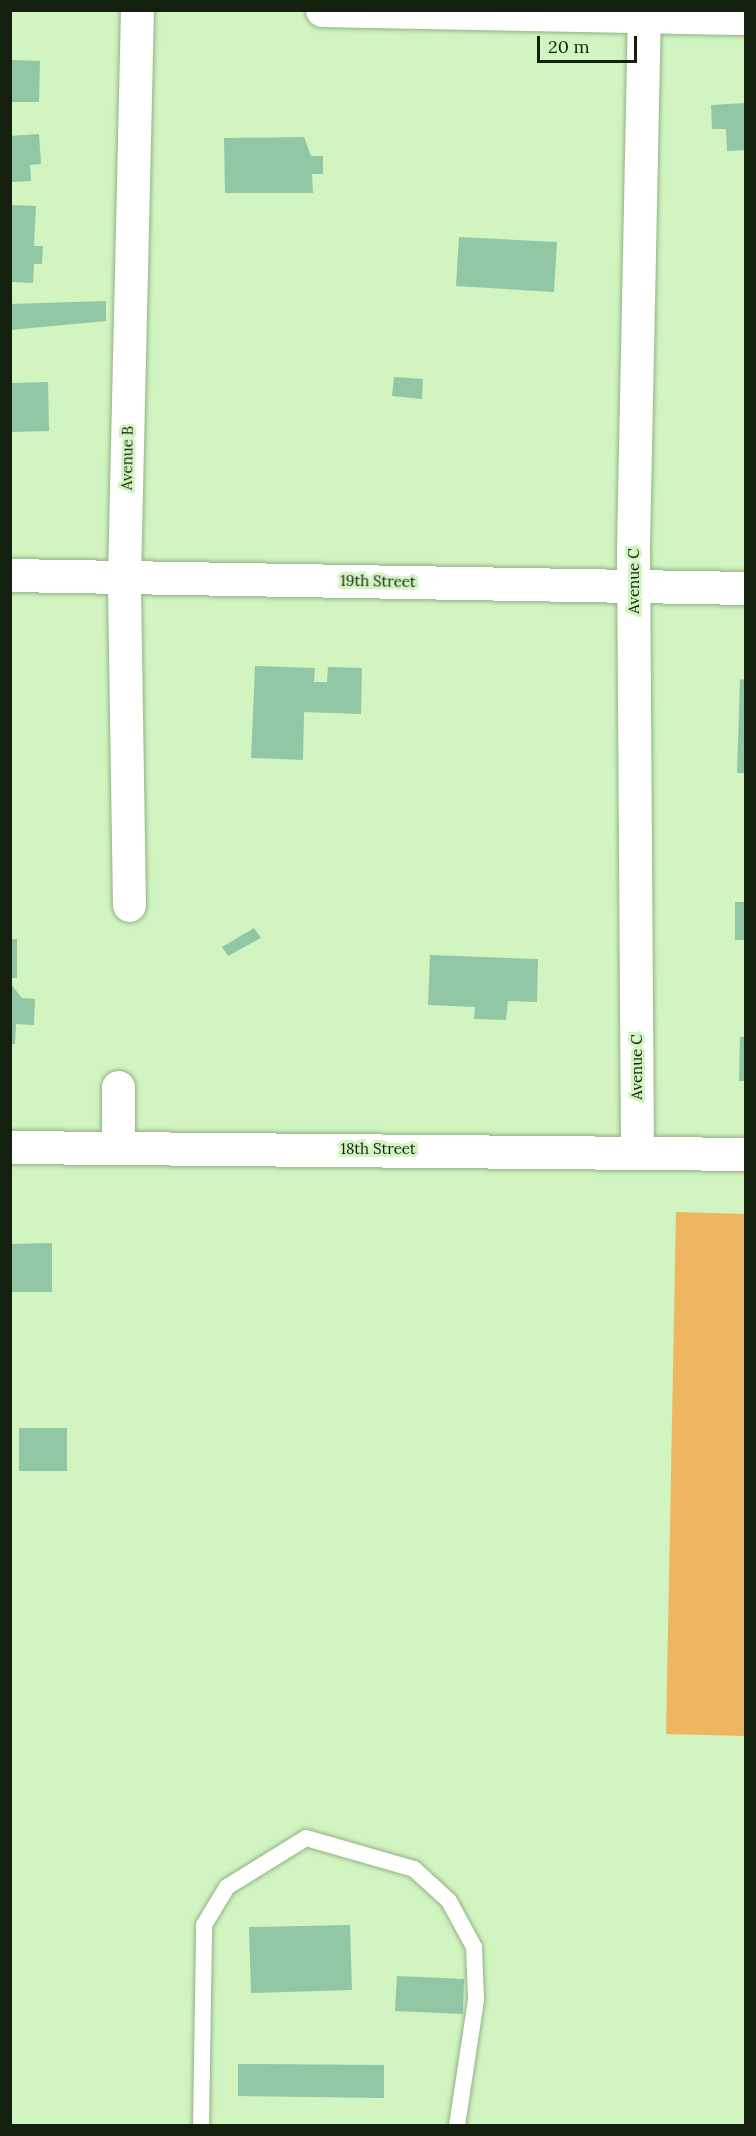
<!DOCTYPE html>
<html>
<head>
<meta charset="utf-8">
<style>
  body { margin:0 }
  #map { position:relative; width:756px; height:2136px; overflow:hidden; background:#d1f4c1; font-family:Lora,serif }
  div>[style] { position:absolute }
  .green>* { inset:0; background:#efb662 }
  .building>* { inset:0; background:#91c7a4 }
  .roads { filter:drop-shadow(0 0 2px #91b282) drop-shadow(0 0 2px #91b282) }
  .lane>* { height:16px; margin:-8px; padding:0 8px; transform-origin:8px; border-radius:8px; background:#fff }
  .street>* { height:33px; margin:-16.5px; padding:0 16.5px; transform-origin:16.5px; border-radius:16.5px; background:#fff }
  span { translate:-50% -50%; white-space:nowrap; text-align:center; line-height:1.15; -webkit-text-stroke:6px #d1f4c1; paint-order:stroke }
  .street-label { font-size:15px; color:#14200e }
  .frame { position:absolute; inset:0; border:12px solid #14200e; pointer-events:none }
  .scale { position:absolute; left:537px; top:36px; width:100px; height:27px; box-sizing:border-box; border:3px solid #14200e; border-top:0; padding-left:8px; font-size:18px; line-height:21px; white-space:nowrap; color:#14200e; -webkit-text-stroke:4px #d1f4c1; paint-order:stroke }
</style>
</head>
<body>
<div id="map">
  <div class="green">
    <i style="clip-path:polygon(676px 1212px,745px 1214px,745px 1736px,666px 1734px)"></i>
  </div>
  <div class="building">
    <i style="clip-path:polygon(10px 60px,40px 61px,39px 102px,10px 102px)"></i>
    <i style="clip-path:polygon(746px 103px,746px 150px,727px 151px,726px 129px,712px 129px,711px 105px)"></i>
    <i style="clip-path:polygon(39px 134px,41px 164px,30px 165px,31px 181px,10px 182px,10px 136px)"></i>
    <i style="clip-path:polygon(304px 137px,311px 156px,323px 156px,323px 174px,312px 174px,313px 193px,225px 193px,224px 138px)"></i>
    <i style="clip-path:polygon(10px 205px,36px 206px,34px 246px,43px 246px,42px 264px,34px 264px,33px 283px,10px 282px)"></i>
    <i style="clip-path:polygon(459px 237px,557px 242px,554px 292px,456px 286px)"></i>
    <i style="clip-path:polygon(106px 301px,106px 321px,10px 330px,10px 304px)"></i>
    <i style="clip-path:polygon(394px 377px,423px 379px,422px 399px,392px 396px)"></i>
    <i style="clip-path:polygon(48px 382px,49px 431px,10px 432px,10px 383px)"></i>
    <i style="clip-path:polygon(255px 666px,315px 668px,314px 682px,327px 682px,328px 667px,362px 668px,361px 714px,304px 712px,303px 760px,251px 758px)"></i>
    <i style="clip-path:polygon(740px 679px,746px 680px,746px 773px,737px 773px)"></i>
    <i style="clip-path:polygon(735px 902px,746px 902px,746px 940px,735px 940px)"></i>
    <i style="clip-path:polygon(254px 928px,261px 938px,228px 956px,222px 947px)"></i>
    <i style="clip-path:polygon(10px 939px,17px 939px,17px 978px,10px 978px)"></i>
    <i style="clip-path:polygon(430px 955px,538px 959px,537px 1002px,508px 1001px,506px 1020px,474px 1019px,475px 1007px,428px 1005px)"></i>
    <i style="clip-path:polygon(10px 983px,22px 998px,35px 999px,34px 1025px,16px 1024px,15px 1044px,10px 1044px)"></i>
    <i style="clip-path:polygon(740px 1037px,746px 1037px,746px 1081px,739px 1081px)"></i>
    <i style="clip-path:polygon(52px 1243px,52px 1292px,10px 1292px,10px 1244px)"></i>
    <i style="clip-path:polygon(19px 1428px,67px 1428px,67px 1471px,19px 1471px)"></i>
    <i style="clip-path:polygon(350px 1925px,352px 1990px,251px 1993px,249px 1927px)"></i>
    <i style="clip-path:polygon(397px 1976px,464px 1979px,463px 2014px,395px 2011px)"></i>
    <i style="clip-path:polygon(238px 2064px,384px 2065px,384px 2098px,238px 2096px)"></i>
  </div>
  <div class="roads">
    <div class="lane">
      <i style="left:201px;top:2126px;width:201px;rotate:-89.1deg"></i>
      <i style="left:204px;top:1925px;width:44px;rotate:-58.8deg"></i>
      <i style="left:227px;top:1887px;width:93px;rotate:-31.8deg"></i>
      <i style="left:306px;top:1838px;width:112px;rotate:16deg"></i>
      <i style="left:414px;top:1869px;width:47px;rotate:42.4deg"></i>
      <i style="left:449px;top:1901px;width:52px;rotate:61.5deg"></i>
      <i style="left:474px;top:1947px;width:53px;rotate:87.8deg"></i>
      <i style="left:476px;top:2000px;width:127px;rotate:98.6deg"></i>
    </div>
    <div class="street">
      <i style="left:322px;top:10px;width:424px;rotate:1.1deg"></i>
      <i style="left:10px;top:575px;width:736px;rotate:1.01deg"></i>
      <i style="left:129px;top:905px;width:328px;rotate:-90.9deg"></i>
      <i style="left:124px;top:577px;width:567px;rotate:-88.69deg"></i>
      <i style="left:10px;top:1147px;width:736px;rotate:0.54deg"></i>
      <i style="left:118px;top:1148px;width:61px;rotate:-90deg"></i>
      <i style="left:637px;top:1151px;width:604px;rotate:-90.38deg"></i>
      <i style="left:633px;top:547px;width:537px;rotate:-88.83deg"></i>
    </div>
  </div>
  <div class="street-label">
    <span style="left:127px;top:458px;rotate:-89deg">Avenue B</span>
    <span style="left:378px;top:581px;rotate:1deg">19th Street</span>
    <span style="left:634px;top:581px;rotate:-90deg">Avenue C</span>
    <span style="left:637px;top:1067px;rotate:-90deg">Avenue C</span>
    <span style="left:378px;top:1149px">18th Street</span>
  </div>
  <div class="frame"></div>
  <div class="scale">20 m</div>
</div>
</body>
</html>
